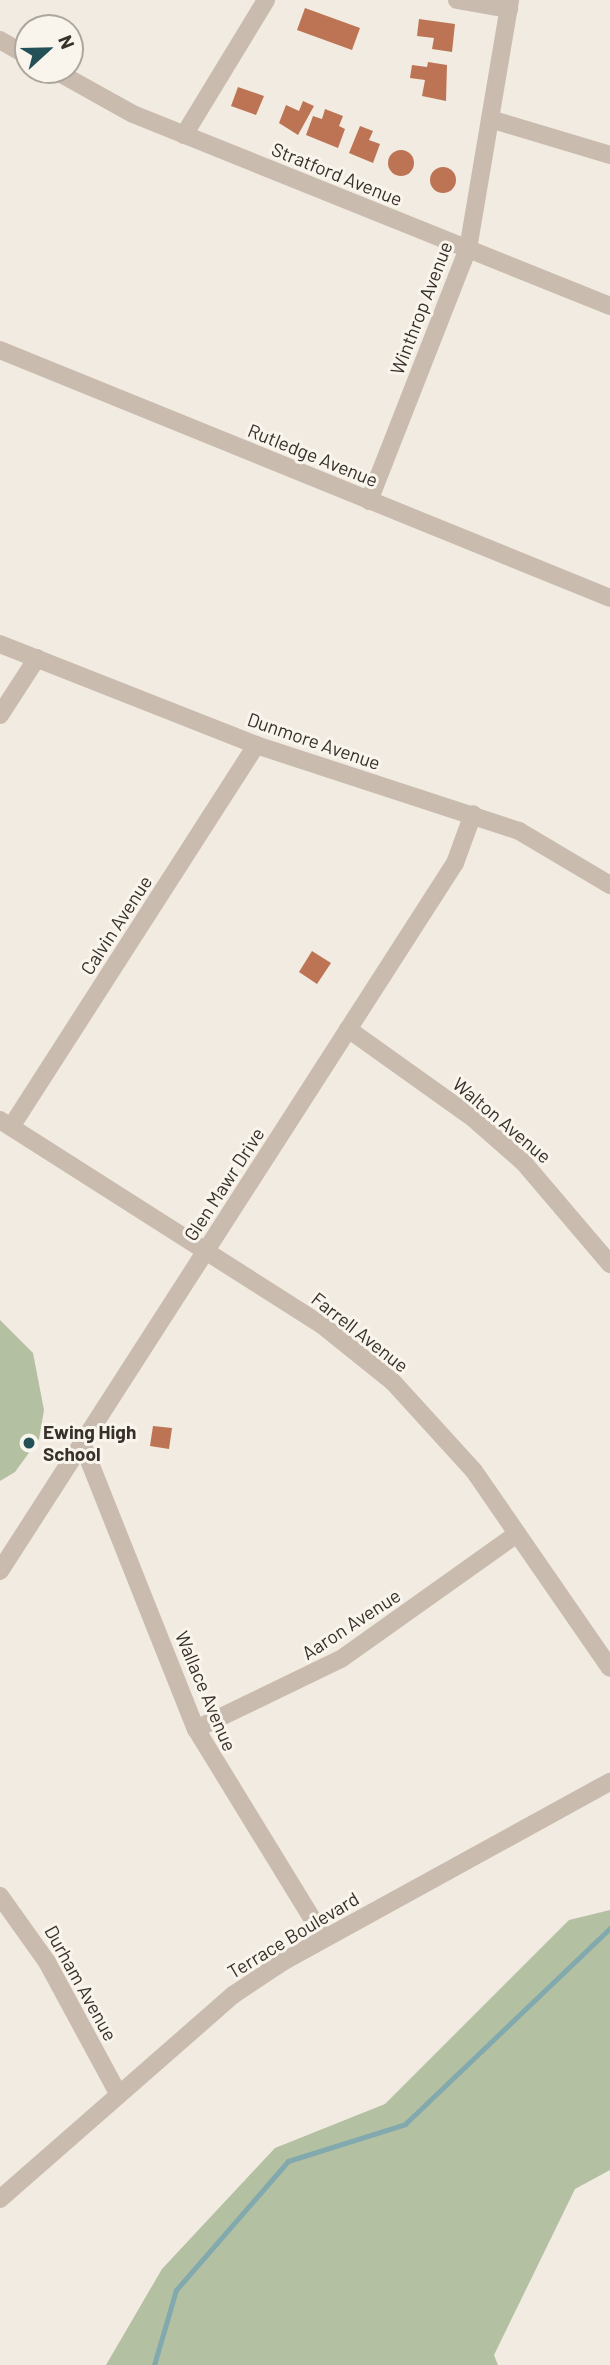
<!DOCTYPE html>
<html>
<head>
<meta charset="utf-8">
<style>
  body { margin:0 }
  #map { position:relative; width:610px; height:2365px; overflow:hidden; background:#f2ebe1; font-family:Barlow,sans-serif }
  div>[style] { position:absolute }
  .green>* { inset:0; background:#b4c0a2 }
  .stream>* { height:5px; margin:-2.5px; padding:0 2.5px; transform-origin:2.5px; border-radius:2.5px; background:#82a9ad }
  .building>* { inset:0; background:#bd7454 }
  .round { border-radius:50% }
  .minor>* { height:18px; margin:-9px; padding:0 9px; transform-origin:9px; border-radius:9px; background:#c9bcae }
  .dots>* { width:19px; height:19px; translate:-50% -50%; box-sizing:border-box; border:4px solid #f9f5ed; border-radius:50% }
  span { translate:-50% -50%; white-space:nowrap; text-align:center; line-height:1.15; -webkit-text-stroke:6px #f9f5ed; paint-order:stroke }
  .street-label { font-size:19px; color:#38302b }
  .poi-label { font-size:19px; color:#38302b; font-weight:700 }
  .left { translate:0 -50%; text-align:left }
  .north { position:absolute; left:14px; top:14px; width:70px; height:70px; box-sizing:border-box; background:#f9f5ed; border:2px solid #aca69f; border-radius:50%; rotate:68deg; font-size:19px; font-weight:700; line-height:28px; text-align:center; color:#38302b }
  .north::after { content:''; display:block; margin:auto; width:24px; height:32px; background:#245157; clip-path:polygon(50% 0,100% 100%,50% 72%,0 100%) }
</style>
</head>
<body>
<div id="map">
  <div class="green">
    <i style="clip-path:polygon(0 1320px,33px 1353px,44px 1410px,39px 1439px,15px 1472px,0 1481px)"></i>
    <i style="clip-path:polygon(610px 1910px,610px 2170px,575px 2189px,494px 2355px,498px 2365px,106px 2365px,162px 2269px,275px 2148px,385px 2104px,569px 1920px)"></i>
  </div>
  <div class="stream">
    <i style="left:154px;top:2365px;width:78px;rotate:-73.7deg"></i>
    <i style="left:176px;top:2290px;width:171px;rotate:-49deg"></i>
    <i style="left:288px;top:2161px;width:123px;rotate:-17.5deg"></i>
    <i style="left:405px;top:2124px;width:284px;rotate:-43.7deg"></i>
  </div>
  <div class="building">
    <i style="clip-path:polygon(305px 8px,360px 28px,352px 50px,297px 30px)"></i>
    <i style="clip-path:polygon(419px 19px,455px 24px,452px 52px,432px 49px,434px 38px,417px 36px)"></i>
    <i style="clip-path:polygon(428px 62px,447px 65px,446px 101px,422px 96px,425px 80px,410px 78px,412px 65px,427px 67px)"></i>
    <i style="clip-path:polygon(238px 87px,264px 96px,256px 115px,231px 106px)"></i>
    <i style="clip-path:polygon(303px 101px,314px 106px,298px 135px,279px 123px,286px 105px,299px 111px)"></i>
    <i style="clip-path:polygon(325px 109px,343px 116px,339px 126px,345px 129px,338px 148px,306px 135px,313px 116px,322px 119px)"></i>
    <i style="clip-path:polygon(360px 126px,373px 131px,369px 140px,380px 144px,373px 163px,349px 153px)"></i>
    <i class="round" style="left:388px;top:150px;width:26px;height:26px"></i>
    <i class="round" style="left:430px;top:167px;width:26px;height:26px"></i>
    <i style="clip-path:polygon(312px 951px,331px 963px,317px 984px,299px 972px)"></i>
    <i style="clip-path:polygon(153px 1426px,172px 1428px,169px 1449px,150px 1446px)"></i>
  </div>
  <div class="minor">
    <i style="left:457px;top:0;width:53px;rotate:9.8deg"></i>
    <i style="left:0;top:40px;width:32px;rotate:30deg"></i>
    <i style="left:54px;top:70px;width:90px;rotate:29.1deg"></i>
    <i style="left:133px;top:114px;width:514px;rotate:21.93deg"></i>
    <i style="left:490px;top:119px;width:125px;rotate:16.7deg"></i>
    <i style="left:184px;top:135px;width:158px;rotate:-58.7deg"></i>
    <i style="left:0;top:350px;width:658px;rotate:22.12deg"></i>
    <i style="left:369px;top:501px;width:271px;rotate:-68.6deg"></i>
    <i style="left:468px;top:249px;width:253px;rotate:-80.4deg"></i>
    <i style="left:0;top:644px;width:275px;rotate:21.5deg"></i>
    <i style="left:256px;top:745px;width:277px;rotate:18.1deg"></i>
    <i style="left:519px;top:831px;width:106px;rotate:30.7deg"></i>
    <i style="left:0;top:715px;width:68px;rotate:-57deg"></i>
    <i style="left:348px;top:1029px;width:155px;rotate:35.5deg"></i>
    <i style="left:474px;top:1119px;width:67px;rotate:41.3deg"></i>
    <i style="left:524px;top:1163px;width:133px;rotate:49.6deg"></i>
    <i style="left:0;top:1120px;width:382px;rotate:32.5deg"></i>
    <i style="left:322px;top:1325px;width:91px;rotate:38.8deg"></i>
    <i style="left:393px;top:1382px;width:120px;rotate:47.7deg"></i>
    <i style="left:474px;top:1471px;width:239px;rotate:55.4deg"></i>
    <i style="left:11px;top:1127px;width:454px;rotate:-57.3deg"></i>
    <i style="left:82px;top:1443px;width:308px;rotate:68.3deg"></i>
    <i style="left:196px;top:1729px;width:245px;rotate:58.5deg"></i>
    <i style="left:0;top:1571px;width:842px;rotate:-57.27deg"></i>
    <i style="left:455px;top:863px;width:52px;rotate:-69.8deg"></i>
    <i style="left:196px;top:1729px;width:161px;rotate:-25.8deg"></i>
    <i style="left:341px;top:1659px;width:216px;rotate:-35.4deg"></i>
    <i style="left:0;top:1896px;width:81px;rotate:54.5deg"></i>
    <i style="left:47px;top:1962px;width:151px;rotate:61.6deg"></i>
    <i style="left:0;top:2199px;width:310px;rotate:-41.2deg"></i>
    <i style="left:233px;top:1995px;width:61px;rotate:-33.7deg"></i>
    <i style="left:284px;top:1961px;width:372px;rotate:-28.8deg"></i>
  </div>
  <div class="dots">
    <i style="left:29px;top:1443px;background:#245157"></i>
  </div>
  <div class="street-label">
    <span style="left:337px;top:174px;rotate:22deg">Stratford Avenue</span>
    <span style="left:421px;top:308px;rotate:-69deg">Winthrop Avenue</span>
    <span style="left:313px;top:455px;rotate:22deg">Rutledge Avenue</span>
    <span style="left:314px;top:741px;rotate:19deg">Dunmore Avenue</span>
    <span style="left:116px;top:925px;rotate:-57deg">Calvin Avenue</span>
    <span style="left:502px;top:1120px;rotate:40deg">Walton Avenue</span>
    <span style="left:224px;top:1184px;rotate:-57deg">Glen Mawr Drive</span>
    <span style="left:360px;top:1332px;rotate:38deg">Farrell Avenue</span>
    <span style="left:351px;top:1624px;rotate:-33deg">Aaron Avenue</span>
    <span style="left:206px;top:1691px;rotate:67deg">Wallace Avenue</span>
    <span style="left:293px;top:1935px;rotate:-31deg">Terrace Boulevard</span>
    <span style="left:81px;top:1983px;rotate:61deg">Durham Avenue</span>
  </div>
  <div class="poi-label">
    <span class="left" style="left:43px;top:1443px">Ewing High<br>School</span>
  </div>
  <div class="north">N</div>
</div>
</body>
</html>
